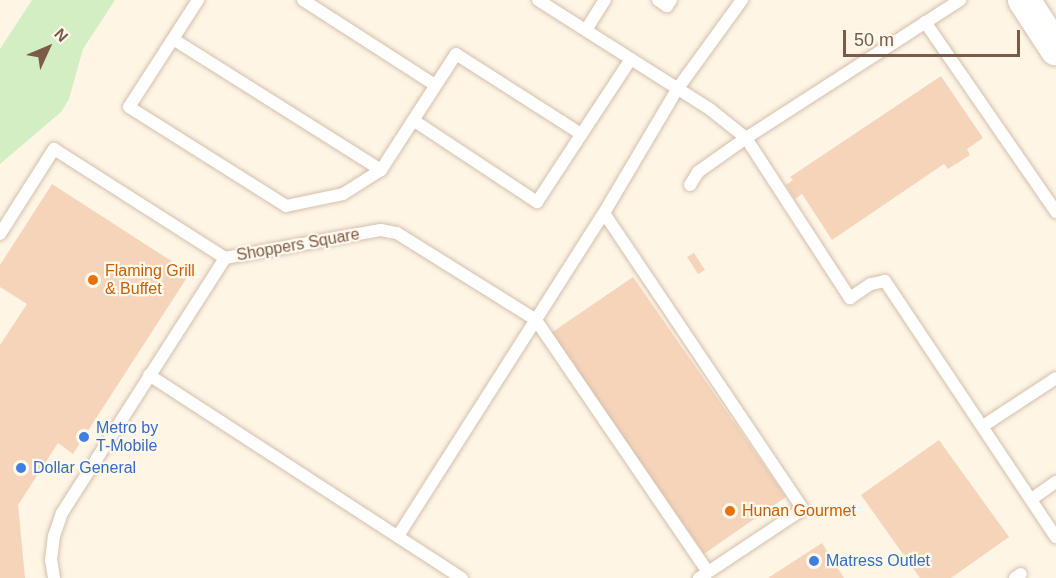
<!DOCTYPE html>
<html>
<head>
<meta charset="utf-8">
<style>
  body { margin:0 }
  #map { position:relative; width:1056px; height:578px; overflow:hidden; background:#fef5e5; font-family:Arial,sans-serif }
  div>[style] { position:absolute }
  .green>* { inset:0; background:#d2eec2 }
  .building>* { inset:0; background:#f6d4ba }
  .roads { filter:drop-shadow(0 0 2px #d4bfac) drop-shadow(0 0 2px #d4bfac) }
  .service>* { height:12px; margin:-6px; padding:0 6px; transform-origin:6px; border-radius:6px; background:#fff }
  .tertiary>* { height:32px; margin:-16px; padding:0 16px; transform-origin:16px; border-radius:16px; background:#fff }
  .dots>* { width:16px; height:16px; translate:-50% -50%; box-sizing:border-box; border:3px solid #fff9ed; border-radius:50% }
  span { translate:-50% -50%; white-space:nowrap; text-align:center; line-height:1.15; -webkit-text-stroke:4.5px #fff9ed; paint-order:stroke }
  .street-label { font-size:16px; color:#7a5b47 }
  .food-label { font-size:16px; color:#c56008 }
  .left { translate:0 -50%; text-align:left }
  .shop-label { font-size:16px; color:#366cbe }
  .north { position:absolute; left:18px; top:18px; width:60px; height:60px; -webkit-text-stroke:4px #fff9ed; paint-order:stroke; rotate:46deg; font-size:16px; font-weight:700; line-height:24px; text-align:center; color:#7a5b47 }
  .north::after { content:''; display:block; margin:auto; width:21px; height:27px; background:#7a5b47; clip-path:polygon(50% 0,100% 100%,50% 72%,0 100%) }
  .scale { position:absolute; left:843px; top:30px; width:177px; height:27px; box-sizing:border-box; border:3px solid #7a5b47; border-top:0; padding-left:8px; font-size:18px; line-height:21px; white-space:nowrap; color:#7a5b47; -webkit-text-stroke:4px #fff9ed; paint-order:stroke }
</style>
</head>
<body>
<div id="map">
  <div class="green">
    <i style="clip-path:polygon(32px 0,115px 0,83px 49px,69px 99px,61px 112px,0 164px,0 49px)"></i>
  </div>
  <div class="building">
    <i style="clip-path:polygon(941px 76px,983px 138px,967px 149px,970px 155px,948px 169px,944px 164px,832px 240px,802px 194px,795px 199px,786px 185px,793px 180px,790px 177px)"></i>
    <i style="clip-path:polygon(52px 184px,190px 273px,73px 454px,58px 443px,18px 505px,25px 578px,0 578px,0 345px,27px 304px,0 287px,0 265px)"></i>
    <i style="clip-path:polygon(694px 253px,705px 270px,698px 274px,687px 257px)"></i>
    <i style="clip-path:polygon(633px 277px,786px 497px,704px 554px,551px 333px)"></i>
    <i style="clip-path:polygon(939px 440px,1009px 537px,951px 578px,920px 578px,861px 495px)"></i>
    <i style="clip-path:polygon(822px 543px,844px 578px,768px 578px)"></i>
  </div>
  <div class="roads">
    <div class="service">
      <i style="left:198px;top:0;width:127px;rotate:122.8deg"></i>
      <i style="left:129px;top:107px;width:186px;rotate:32.2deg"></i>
      <i style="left:286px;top:206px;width:58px;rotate:-11.9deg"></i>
      <i style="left:343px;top:194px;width:45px;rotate:-32.3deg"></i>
      <i style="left:381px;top:170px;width:138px;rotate:-57.1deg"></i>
      <i style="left:456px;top:54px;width:148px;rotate:32.6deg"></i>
      <i style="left:303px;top:0;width:157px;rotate:32.8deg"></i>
      <i style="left:538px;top:0;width:205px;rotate:32.4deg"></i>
      <i style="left:711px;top:110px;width:45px;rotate:38.7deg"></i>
      <i style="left:746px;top:138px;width:191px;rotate:57deg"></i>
      <i style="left:850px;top:298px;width:25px;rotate:-34deg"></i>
      <i style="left:871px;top:284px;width:14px;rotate:-12deg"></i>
      <i style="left:885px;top:281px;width:308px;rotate:56.3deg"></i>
      <i style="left:658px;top:0;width:11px;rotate:34deg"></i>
      <i style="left:667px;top:6px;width:7px;rotate:-56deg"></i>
      <i style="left:925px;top:22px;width:231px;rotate:55.4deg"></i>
      <i style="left:586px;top:30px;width:36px;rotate:-58deg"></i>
      <i style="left:173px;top:39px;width:246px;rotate:32.2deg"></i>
      <i style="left:413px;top:120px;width:149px;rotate:33.5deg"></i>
      <i style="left:537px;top:202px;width:171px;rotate:-56.7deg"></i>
      <i style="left:690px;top:185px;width:15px;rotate:-58deg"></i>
      <i style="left:698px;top:172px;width:59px;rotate:-35.3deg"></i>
      <i style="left:746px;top:138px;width:255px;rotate:-32.8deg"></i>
      <i style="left:604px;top:213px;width:357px;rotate:56.1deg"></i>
      <i style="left:803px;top:509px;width:125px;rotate:146.4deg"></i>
      <i style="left:0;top:234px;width:101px;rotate:-57.6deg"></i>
      <i style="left:54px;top:149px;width:203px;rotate:32.5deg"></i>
      <i style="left:149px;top:375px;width:373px;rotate:33deg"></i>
      <i style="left:983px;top:426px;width:87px;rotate:-33.3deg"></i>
      <i style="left:1033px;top:498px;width:28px;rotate:-35deg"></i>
      <i style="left:398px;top:536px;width:383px;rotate:-57.5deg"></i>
      <i style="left:604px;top:213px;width:145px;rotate:-59.4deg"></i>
      <i style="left:678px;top:88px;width:109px;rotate:-54deg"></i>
      <i style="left:54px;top:578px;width:18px;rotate:-99deg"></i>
      <i style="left:51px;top:560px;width:24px;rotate:-83deg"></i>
      <i style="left:54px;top:536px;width:24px;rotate:-71deg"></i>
      <i style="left:62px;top:513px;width:303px;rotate:-57.4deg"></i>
      <i style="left:225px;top:258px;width:158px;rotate:-10.2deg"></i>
      <i style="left:381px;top:230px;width:16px;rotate:11deg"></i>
      <i style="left:397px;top:233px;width:164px;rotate:32deg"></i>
      <i style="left:536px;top:320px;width:305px;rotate:55.7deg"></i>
      <i style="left:1015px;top:578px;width:7px;rotate:-34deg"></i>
    </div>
    <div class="tertiary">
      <i style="left:1024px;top:0;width:59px;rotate:56.9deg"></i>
    </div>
  </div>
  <div class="dots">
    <i style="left:93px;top:280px;background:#e8710a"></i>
    <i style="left:84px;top:437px;background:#3f7fe0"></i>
    <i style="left:21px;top:468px;background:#3f7fe0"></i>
    <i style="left:730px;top:511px;background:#e8710a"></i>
    <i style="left:814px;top:561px;background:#3f7fe0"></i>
  </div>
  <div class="street-label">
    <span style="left:298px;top:245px;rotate:-10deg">Shoppers Square</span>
  </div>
  <div class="food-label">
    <span class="left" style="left:105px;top:280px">Flaming Grill<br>&amp; Buffet</span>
    <span class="left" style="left:742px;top:511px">Hunan Gourmet</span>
  </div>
  <div class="shop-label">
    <span class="left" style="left:96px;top:437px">Metro by<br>T-Mobile</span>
    <span class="left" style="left:33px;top:468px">Dollar General</span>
    <span class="left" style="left:826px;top:561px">Matress Outlet</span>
  </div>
  <div class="north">N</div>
  <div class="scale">50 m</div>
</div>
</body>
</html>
